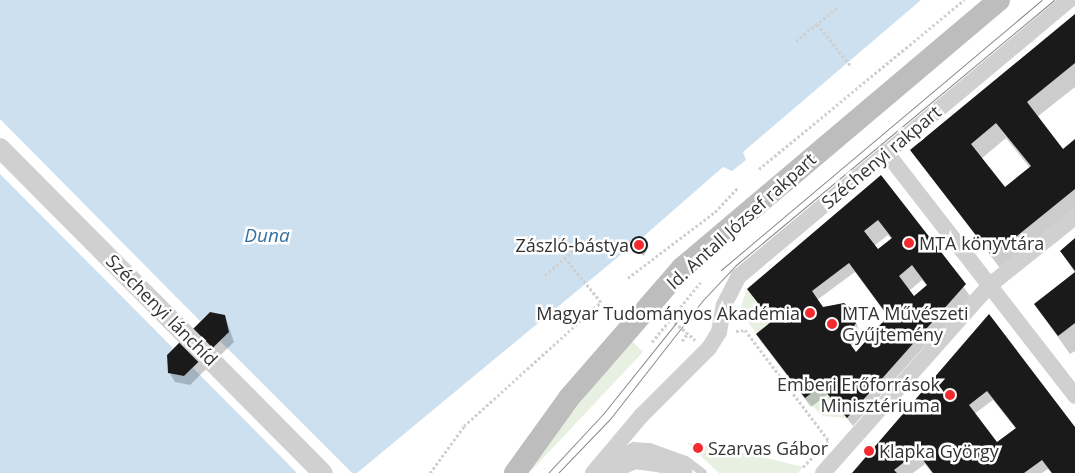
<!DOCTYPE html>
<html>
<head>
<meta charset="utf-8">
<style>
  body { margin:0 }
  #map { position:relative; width:1075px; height:473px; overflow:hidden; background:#fff; font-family:"Open Sans",sans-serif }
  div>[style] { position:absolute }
  .green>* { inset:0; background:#e8f0e1 }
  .water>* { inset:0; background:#cce0f0 }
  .pier>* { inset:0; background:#fff }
  .shadow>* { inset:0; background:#0003 }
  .building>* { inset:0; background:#1a1a1a }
  .round { border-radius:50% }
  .path>* { height:3px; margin-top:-1.5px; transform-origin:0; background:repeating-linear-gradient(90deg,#d0d0d0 0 2.5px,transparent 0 5px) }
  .service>* { height:8px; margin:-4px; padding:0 4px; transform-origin:4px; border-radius:4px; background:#d0d0d0 }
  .minor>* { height:16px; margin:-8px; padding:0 8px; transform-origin:8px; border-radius:8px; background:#d0d0d0 }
  .tertiary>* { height:20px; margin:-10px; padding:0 10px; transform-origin:10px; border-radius:10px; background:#d0d0d0 }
  .secondary>* { height:22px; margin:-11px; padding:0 11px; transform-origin:11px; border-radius:11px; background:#bdbdbd }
  .tram>* { height:1px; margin:-0.5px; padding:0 0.5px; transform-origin:0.5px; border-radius:0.5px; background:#888 }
  .dots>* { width:14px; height:14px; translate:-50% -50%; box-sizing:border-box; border:2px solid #fff; border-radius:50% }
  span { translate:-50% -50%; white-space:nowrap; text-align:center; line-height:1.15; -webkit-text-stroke:5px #fff; paint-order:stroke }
  .street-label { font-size:18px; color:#333 }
  .poi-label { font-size:18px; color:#333 }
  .left { translate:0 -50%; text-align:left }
  .right { translate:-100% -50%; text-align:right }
  .water-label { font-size:19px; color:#38719e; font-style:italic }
</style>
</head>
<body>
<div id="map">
  <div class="green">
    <i style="clip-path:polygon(747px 289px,772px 321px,756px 334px,740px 309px)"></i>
    <i style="clip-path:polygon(631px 340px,643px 352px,530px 472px,535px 458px)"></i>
    <i style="clip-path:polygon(821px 386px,847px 418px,822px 416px,805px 398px)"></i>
    <i style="clip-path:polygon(687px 443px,737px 451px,803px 467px,798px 473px,719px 473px)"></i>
  </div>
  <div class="water">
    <i style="clip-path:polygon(0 0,921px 0,743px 152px,746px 160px,732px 171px,723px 167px,644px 236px,631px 240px,630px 247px,357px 473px,0 473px)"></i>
  </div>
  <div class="pier">
    <i style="clip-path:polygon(0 119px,200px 321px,210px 312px,225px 315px,229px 332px,220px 341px,352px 473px,297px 473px,193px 368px,184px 376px,168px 373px,167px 355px,173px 348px,0 174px)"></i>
  </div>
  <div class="shadow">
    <i style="clip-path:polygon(evenodd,1075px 16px,1075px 87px,1037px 117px,1062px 151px,1075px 141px,1075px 213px,1002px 271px,912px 150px,1075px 16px,1006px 138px,1030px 168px,1005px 189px,981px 159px,1006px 138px)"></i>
    <i style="clip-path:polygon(evenodd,881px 177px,974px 301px,943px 336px,939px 330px,853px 426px,828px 394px,811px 407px,763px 344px,757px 335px,772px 323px,749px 290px,881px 177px,888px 235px,891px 239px,878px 251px,874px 246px,888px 235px,881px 177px,855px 272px,889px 318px,856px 354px,851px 347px,860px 333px,852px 311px,822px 308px,817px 300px,855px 272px,881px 177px,922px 280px,927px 286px,914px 298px,909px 291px,922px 280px)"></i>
    <i style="clip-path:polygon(637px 237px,649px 246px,644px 256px,632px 248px)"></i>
    <i style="clip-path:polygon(1075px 240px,1075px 351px,1070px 354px,1035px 305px,1075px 273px,1061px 251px)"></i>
    <i style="clip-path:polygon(225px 316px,234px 342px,190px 385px,175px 382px,169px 372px)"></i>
    <i style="clip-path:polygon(evenodd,989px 316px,1075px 429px,1075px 473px,1051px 473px,1048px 469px,1042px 473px,932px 473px,925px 464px,913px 473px,853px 473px,989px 316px,993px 400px,1016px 429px,997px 444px,974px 414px,993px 400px)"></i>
  </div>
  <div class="building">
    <i style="clip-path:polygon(evenodd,1075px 14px,1075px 63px,1027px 102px,1063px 149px,1075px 139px,1075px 189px,992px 256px,910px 150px,1075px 14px,996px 123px,1031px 166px,1005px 187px,971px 144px,996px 123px)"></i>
    <i style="clip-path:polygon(evenodd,881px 175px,966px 284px,847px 418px,821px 386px,805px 398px,756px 334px,772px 321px,747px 289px,881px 175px,878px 220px,892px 238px,878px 249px,864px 231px,878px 220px,881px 175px,849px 263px,888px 316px,856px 352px,846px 338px,856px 323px,853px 310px,844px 303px,823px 307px,812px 291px,849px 263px,881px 175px,912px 265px,927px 285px,914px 296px,899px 276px,912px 265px)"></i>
    <i class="round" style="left:630px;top:236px;width:18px;height:18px"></i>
    <i style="clip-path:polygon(1075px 238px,1075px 271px,1060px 251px)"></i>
    <i style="clip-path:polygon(1075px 272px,1075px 323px,1058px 336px,1034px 304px)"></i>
    <i style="clip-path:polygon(210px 312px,225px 315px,229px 332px,184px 376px,168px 373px,167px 355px)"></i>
    <i style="clip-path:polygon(evenodd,989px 314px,1075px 427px,1075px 473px,1052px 473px,1042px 460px,1024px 473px,933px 473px,917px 452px,894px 470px,897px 473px,852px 473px,989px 314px,987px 391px,1016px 428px,997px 442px,969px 405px,987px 391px)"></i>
  </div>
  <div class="path">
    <i style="left:817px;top:24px;width:55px;rotate:50.9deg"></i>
    <i style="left:796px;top:41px;width:54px;rotate:-39deg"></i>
    <i style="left:759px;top:169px;width:266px;rotate:-39.5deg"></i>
    <i style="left:545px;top:275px;width:57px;rotate:-40.1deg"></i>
    <i style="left:628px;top:278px;width:109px;rotate:-37.2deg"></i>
    <i style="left:715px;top:212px;width:35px;rotate:-47deg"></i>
    <i style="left:671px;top:319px;width:32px;rotate:41deg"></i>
    <i style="left:736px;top:331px;width:9px;rotate:-6deg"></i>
    <i style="left:745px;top:330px;width:139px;rotate:52.9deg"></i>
    <i style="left:682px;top:341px;width:10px;rotate:-53deg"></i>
    <i style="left:652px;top:342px;width:77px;rotate:-50.8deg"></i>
    <i style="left:803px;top:467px;width:36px;rotate:-46deg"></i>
    <i style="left:430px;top:473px;width:58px;rotate:-54.1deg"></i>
    <i style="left:464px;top:426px;width:185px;rotate:-42.1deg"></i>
    <i style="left:601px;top:302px;width:57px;rotate:-129.3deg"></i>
  </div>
  <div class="service">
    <i style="left:613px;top:458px;width:24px;rotate:-30deg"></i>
    <i style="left:634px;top:446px;width:16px;rotate:4deg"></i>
    <i style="left:650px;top:447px;width:38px;rotate:20deg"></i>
    <i style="left:686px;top:460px;width:21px;rotate:37deg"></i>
  </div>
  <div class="minor">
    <i style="left:886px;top:152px;width:309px;rotate:52.2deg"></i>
    <i style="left:593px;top:473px;width:75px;rotate:-49.9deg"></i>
    <i style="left:641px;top:416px;width:96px;rotate:-45deg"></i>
    <i style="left:709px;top:348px;width:19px;rotate:-58deg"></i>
    <i style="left:719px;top:332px;width:27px;rotate:-80deg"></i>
    <i style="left:724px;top:305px;width:31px;rotate:-63deg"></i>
    <i style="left:738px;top:277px;width:432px;rotate:-39.9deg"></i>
    <i style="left:823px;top:473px;width:251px;rotate:-48.4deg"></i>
    <i style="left:990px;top:285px;width:109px;rotate:-38.7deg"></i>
  </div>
  <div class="tertiary">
    <i style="left:0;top:148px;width:458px;rotate:45.2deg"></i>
    <i style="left:603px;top:473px;width:35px;rotate:-24deg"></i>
    <i style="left:635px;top:459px;width:28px;rotate:8deg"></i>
    <i style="left:663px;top:463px;width:22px;rotate:27deg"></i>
  </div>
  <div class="secondary">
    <i style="left:515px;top:473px;width:92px;rotate:-54.2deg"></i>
    <i style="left:569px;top:398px;width:172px;rotate:-49deg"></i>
    <i style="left:682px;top:268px;width:415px;rotate:-40.2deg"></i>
  </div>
  <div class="tram">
    <i style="left:721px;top:270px;width:419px;rotate:-40.1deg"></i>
    <i style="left:548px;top:473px;width:81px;rotate:-47deg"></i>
    <i style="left:603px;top:414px;width:128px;rotate:-51.3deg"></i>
    <i style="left:558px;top:473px;width:75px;rotate:-46.1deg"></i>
    <i style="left:610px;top:419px;width:151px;rotate:-52deg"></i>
    <i style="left:703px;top:300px;width:48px;rotate:-46.7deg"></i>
    <i style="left:736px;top:265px;width:414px;rotate:-39.8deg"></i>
  </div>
  <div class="dots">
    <i style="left:909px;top:243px;background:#f42b2e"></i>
    <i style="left:639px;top:245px;background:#f42b2e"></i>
    <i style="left:810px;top:313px;background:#f42b2e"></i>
    <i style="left:832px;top:324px;background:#f42b2e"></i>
    <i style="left:950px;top:395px;background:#f42b2e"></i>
    <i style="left:698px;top:448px;background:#f42b2e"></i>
    <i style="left:869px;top:451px;background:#f42b2e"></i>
  </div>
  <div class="street-label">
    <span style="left:881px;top:157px;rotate:-40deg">Széchenyi rakpart</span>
    <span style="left:741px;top:221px;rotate:-42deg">Id. Antall József rakpart</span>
    <span style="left:162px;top:310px;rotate:45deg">Széchenyi lánchíd</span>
  </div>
  <div class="poi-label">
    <span class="left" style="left:919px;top:243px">MTA könyvtára</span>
    <span class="right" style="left:629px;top:245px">Zászló-bástya</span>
    <span class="right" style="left:800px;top:313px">Magyar Tudományos Akadémia</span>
    <span class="left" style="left:842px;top:324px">MTA Művészeti<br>Gyűjtemény</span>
    <span class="right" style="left:940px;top:395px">Emberi Erőforrások<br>Minisztériuma</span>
    <span class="left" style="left:708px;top:448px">Szarvas Gábor</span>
    <span class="left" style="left:879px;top:451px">Klapka György</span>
  </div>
  <div class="water-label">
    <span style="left:267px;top:236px">Duna</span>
  </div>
</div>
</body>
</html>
